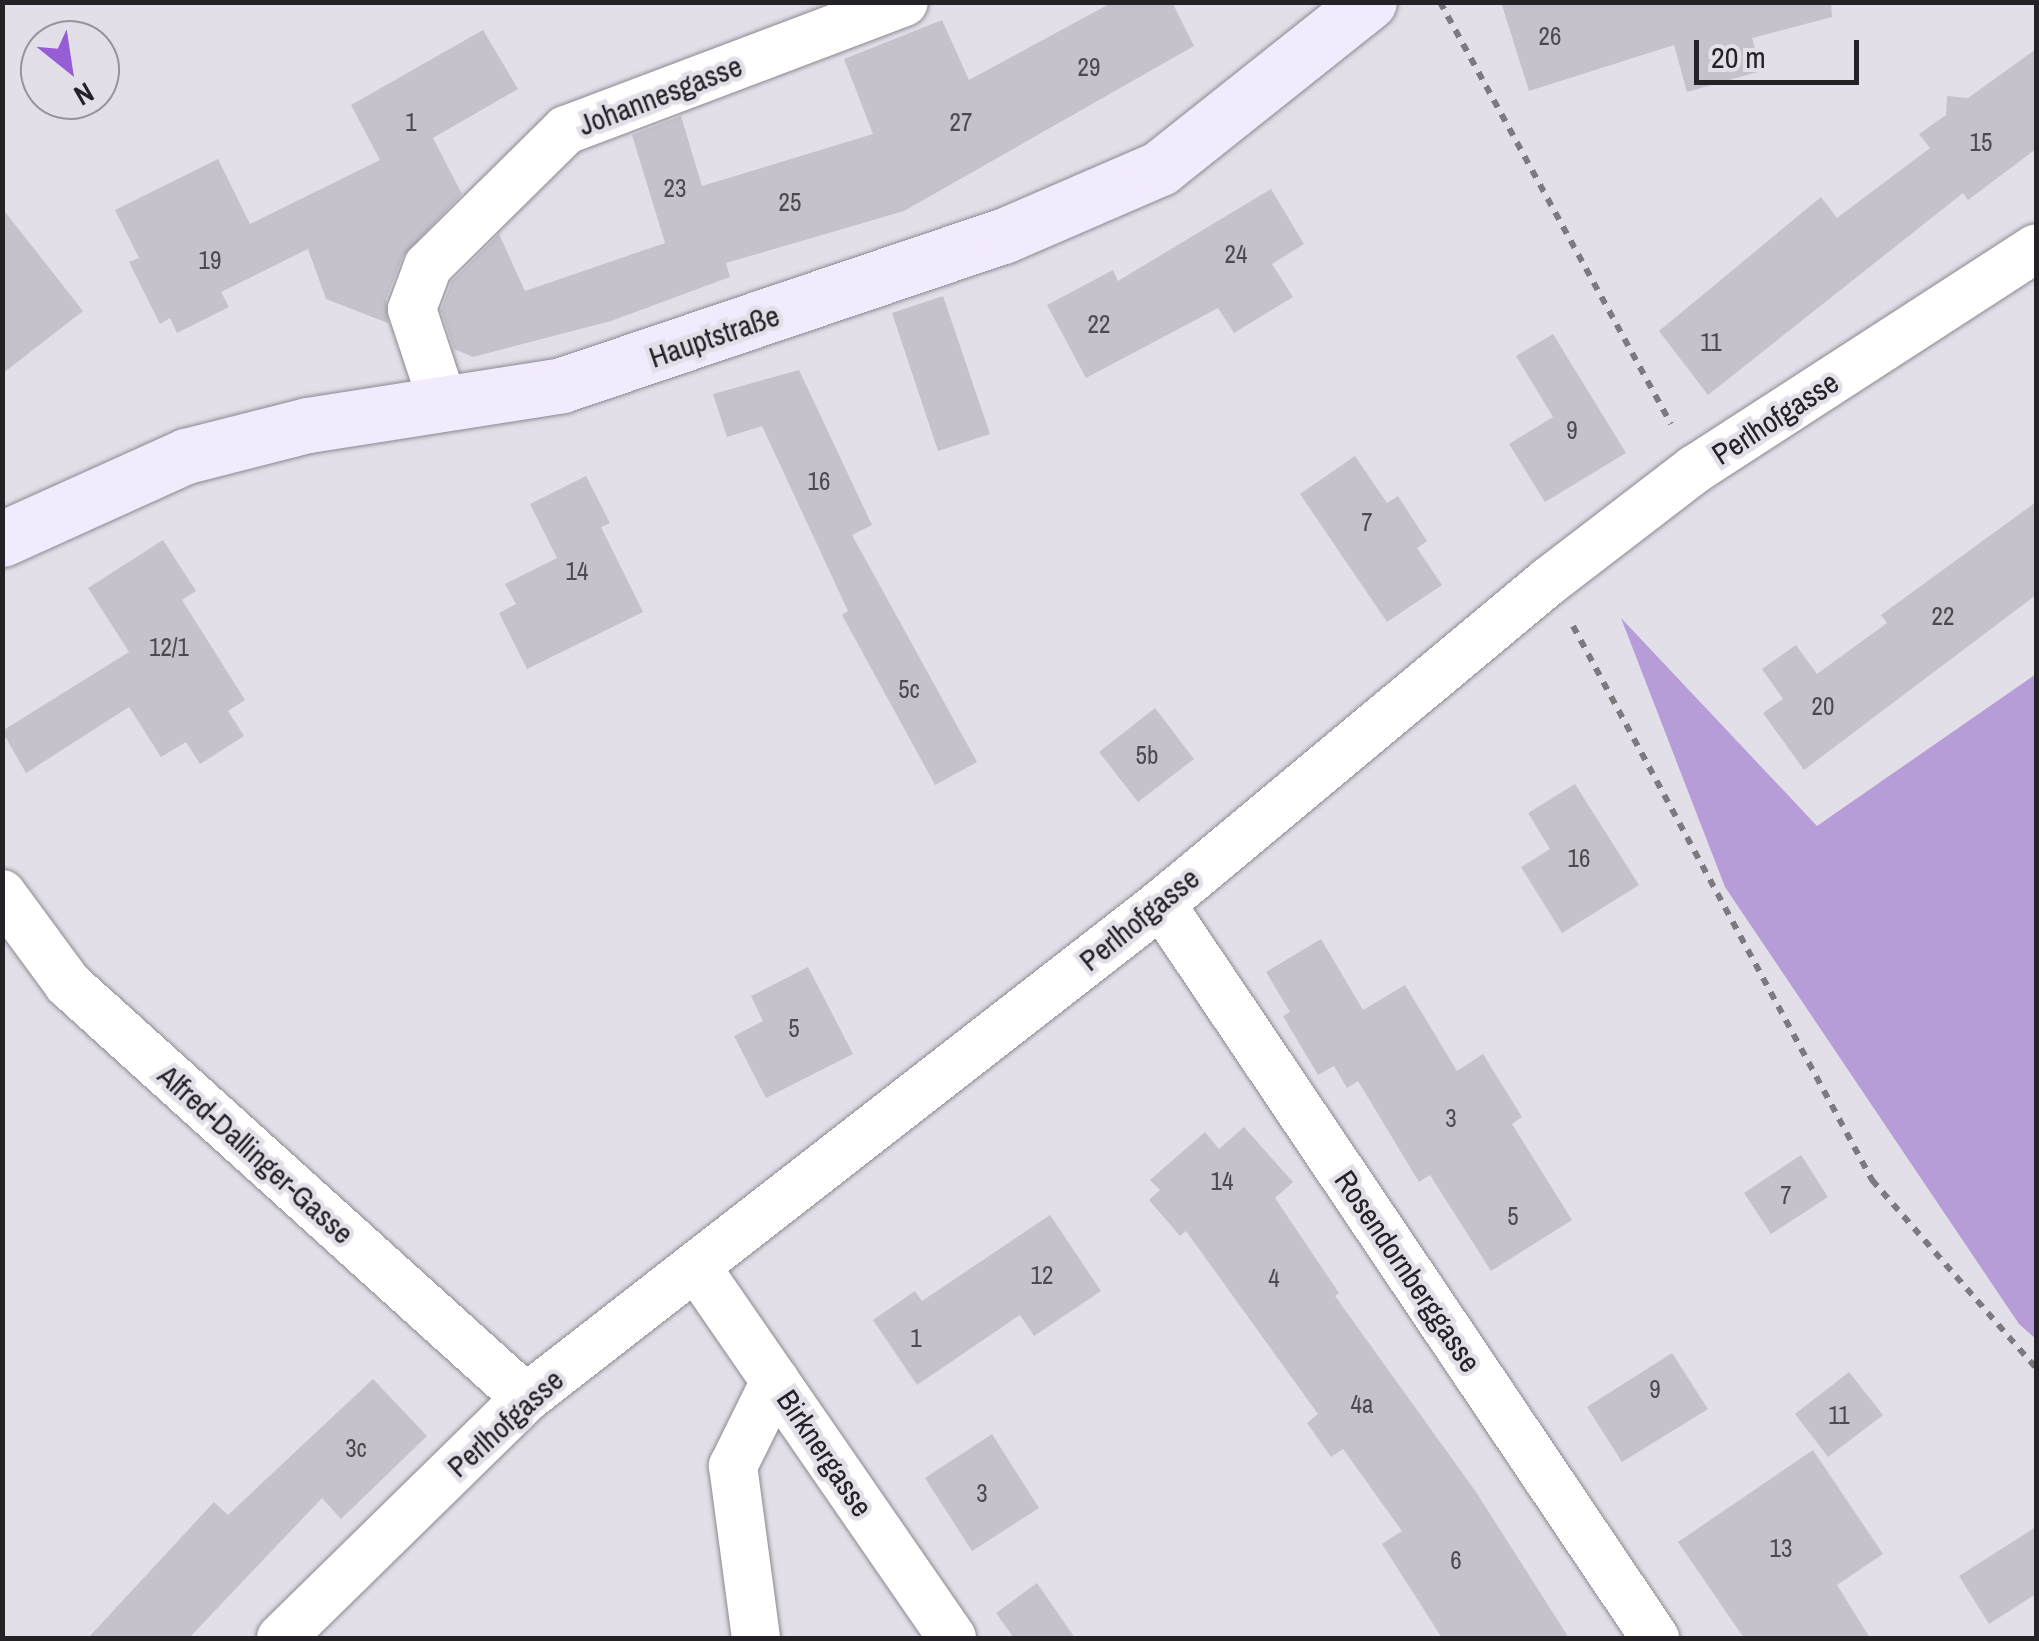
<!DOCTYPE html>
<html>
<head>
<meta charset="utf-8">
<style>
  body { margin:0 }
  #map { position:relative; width:2039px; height:1641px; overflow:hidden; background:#e3dfe8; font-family:"Archivo Narrow",sans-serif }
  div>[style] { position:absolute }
  .forest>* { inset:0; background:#b69dd7 }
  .building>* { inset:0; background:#c5c2cb }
  .path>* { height:6px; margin-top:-3px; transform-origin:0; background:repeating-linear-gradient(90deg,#7c797f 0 8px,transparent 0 16px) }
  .roads { filter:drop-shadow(0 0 2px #8c8891) drop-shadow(0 0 2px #8c8891) }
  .minor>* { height:48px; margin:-24px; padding:0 24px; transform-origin:24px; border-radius:24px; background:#fff }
  .secondary>* { height:55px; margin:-27.5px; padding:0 27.5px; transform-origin:27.5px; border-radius:27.5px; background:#f2eafd }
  span { translate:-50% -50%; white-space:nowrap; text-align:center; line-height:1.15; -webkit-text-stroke:9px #e3dfe8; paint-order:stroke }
  .number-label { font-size:25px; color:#4c4a4f }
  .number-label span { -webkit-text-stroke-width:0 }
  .street-label { font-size:30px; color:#242226 }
  .frame { position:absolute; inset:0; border:5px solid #242226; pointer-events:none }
  .north { position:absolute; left:20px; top:20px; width:100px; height:100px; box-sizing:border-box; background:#e3dfe8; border:2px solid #97939a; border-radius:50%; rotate:150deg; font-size:28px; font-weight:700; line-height:40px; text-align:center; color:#242226 }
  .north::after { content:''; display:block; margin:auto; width:35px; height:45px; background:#975dd5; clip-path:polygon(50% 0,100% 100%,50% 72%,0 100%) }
  .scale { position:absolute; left:1694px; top:40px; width:165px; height:45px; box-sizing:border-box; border:5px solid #242226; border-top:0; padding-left:12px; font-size:30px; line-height:35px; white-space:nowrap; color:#242226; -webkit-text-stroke:8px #e3dfe8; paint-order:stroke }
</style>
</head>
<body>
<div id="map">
  <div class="forest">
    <i style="clip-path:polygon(1621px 618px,1817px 826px,2036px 674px,2036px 1339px,2019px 1324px,1725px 887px)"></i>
  </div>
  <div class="building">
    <i style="clip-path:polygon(1113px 2px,1172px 2px,1194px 46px,904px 211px,726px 263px,730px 277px,611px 321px,473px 357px,454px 349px,441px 310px,452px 281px,499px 234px,525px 291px,665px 243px,632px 135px,681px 116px,702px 186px,873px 134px,844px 59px,942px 20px,969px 80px)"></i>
    <i style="clip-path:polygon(1501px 2px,1831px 2px,1832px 17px,1752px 38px,1761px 71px,1687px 92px,1674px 45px,1529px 91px)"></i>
    <i style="clip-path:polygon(483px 30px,518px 89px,433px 138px,462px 194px,403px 256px,386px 299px,388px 323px,326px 299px,308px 249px,221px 292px,229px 307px,177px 333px,170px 318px,160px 324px,129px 262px,139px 258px,115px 210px,218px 159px,250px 224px,380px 160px,351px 105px)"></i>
    <i style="clip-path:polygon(2036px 49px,2036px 149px,1968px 200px,1963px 193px,1708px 395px,1659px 331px,1821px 197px,1837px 218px,1930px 148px,1919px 134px,1946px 115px,1947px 96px,1968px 98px)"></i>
    <i style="clip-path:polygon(1271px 189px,1304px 244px,1272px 264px,1293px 297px,1234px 333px,1218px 308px,1086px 378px,1047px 305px,1113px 270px,1118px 281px)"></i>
    <i style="clip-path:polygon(2px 208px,83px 311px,2px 374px)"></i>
    <i style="clip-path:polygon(943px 296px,990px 434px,938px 451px,892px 313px)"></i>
    <i style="clip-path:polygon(1553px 334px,1626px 453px,1545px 502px,1509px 444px,1553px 417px,1516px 356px)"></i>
    <i style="clip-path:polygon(799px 370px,872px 525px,852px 535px,977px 762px,935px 785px,842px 615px,848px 611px,762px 426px,727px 437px,713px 394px)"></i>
    <i style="clip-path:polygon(1355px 456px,1387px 503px,1398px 496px,1427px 541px,1417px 548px,1442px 585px,1387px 622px,1300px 494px)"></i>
    <i style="clip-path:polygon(586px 476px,610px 523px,601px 527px,643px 612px,527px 669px,499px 613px,516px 604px,505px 584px,557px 558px,530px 504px)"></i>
    <i style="clip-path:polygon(2036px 502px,2036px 595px,1804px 770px,1763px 713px,1783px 699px,1762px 669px,1796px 645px,1817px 674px,1887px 623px,1881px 615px)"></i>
    <i style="clip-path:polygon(163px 540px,196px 591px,182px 600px,245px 700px,228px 711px,244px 736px,200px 764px,186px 742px,161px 757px,129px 707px,26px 773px,2px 731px,129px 652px,88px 588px)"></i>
    <i style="clip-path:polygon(1155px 708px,1194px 759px,1138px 802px,1099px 752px)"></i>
    <i style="clip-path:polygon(1575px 784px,1639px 885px,1562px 933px,1521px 867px,1550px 849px,1528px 813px)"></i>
    <i style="clip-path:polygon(1321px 939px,1363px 1010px,1405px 985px,1457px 1071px,1483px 1054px,1522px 1117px,1512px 1124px,1572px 1220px,1491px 1271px,1430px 1175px,1419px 1182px,1358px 1081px,1347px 1088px,1334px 1066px,1318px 1075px,1283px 1016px,1290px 1012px,1266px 972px)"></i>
    <i style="clip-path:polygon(808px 967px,853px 1054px,766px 1098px,734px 1036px,763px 1021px,751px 996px)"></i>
    <i style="clip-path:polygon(1244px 1127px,1293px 1182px,1275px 1198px,1339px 1293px,1335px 1296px,1476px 1492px,1569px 1638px,1442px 1638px,1382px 1544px,1402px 1531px,1343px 1449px,1331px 1457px,1307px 1423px,1318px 1414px,1186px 1231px,1180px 1236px,1149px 1200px,1160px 1190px,1150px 1180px,1205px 1132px,1219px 1149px)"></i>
    <i style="clip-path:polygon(1801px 1155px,1828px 1197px,1771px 1234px,1744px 1193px)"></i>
    <i style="clip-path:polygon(1050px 1215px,1101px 1291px,1034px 1336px,1020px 1315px,917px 1385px,873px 1320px,915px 1291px,922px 1301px)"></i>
    <i style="clip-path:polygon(1672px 1353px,1708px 1409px,1622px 1462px,1587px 1407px)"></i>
    <i style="clip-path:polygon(1849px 1372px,1883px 1415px,1828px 1457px,1795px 1414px)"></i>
    <i style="clip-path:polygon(373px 1379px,427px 1436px,341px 1519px,322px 1498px,189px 1638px,88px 1638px,214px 1502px,228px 1515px)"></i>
    <i style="clip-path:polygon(992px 1434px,1039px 1508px,972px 1551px,925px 1478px)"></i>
    <i style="clip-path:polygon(1813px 1450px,1883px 1554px,1837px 1585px,1870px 1638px,1744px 1638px,1678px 1542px)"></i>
    <i style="clip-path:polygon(2036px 1527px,2036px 1594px,1989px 1624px,1959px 1576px)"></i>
    <i style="clip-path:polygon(1037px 1583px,1075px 1638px,1014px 1638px,996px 1613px)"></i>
  </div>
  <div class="path">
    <i style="left:1440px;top:2px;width:481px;rotate:61.3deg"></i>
    <i style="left:1573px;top:626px;width:630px;rotate:61.64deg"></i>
    <i style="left:1872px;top:1180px;width:249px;rotate:48.9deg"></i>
  </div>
  <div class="roads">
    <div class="minor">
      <i style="left:444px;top:406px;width:102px;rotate:-108.3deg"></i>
      <i style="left:412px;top:309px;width:46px;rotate:-69.6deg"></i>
      <i style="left:428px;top:266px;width:194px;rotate:-44.6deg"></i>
      <i style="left:566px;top:130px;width:361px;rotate:-20.7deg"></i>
      <i style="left:2px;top:894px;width:112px;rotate:53.7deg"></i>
      <i style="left:68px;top:984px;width:617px;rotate:42.11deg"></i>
      <i style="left:1161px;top:904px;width:885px;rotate:56.06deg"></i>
      <i style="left:697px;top:1268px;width:449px;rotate:55.4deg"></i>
      <i style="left:281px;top:1638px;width:343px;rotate:-44.4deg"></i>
      <i style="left:526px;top:1398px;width:805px;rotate:-37.88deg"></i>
      <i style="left:1161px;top:904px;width:505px;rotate:-39.78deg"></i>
      <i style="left:1549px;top:581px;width:184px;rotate:-37.5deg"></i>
      <i style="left:1695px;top:469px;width:406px;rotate:-32.9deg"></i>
      <i style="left:756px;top:1638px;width:174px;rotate:-97.6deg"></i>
      <i style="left:733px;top:1466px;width:95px;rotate:-63.7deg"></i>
    </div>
    <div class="secondary">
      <i style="left:2px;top:539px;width:202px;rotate:-24.3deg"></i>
      <i style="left:186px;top:456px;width:126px;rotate:-14.3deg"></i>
      <i style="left:308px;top:425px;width:257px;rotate:-8.9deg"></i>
      <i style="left:562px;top:385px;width:465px;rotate:-18.7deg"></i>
      <i style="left:1003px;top:236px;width:171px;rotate:-23.4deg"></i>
      <i style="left:1160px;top:168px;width:267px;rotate:-38.5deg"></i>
    </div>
  </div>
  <div class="number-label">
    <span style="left:1550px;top:36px">26</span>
    <span style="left:1089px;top:67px">29</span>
    <span style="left:411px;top:122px">1</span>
    <span style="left:961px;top:122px">27</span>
    <span style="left:1981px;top:142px">15</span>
    <span style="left:675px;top:188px">23</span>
    <span style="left:790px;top:202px">25</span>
    <span style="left:1236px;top:254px">24</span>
    <span style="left:210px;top:260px">19</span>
    <span style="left:1099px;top:324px">22</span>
    <span style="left:1711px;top:342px">11</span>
    <span style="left:1572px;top:430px">9</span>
    <span style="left:819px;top:481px">16</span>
    <span style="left:1367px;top:522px">7</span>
    <span style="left:577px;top:571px">14</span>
    <span style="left:1943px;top:616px">22</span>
    <span style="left:169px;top:647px">12/1</span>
    <span style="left:909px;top:689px">5c</span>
    <span style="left:1823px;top:706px">20</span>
    <span style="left:1147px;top:755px">5b</span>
    <span style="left:1579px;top:858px">16</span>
    <span style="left:794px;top:1028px">5</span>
    <span style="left:1451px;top:1118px">3</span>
    <span style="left:1222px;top:1181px">14</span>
    <span style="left:1786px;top:1195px">7</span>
    <span style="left:1513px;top:1216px">5</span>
    <span style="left:1042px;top:1275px">12</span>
    <span style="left:1274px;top:1278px">4</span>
    <span style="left:916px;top:1338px">1</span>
    <span style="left:1655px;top:1389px">9</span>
    <span style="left:1362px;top:1404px">4a</span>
    <span style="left:1839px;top:1415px">11</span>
    <span style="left:356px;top:1448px">3c</span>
    <span style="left:982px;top:1493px">3</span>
    <span style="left:1781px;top:1548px">13</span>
    <span style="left:1456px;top:1560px">6</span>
  </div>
  <div class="street-label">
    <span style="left:660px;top:95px;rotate:-21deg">Johannesgasse</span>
    <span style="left:714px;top:336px;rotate:-19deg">Hauptstraße</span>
    <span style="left:1775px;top:418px;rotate:-33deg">Perlhofgasse</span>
    <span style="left:1139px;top:919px;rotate:-39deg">Perlhofgasse</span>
    <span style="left:256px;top:1154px;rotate:42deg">Alfred-Dallinger-Gasse</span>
    <span style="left:1408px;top:1271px;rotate:56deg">Rosendornberggasse</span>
    <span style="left:505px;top:1423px;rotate:-42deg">Perlhofgasse</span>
    <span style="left:825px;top:1453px;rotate:56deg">Birknergasse</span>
  </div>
  <div class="frame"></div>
  <div class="north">N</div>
  <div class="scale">20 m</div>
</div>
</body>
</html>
